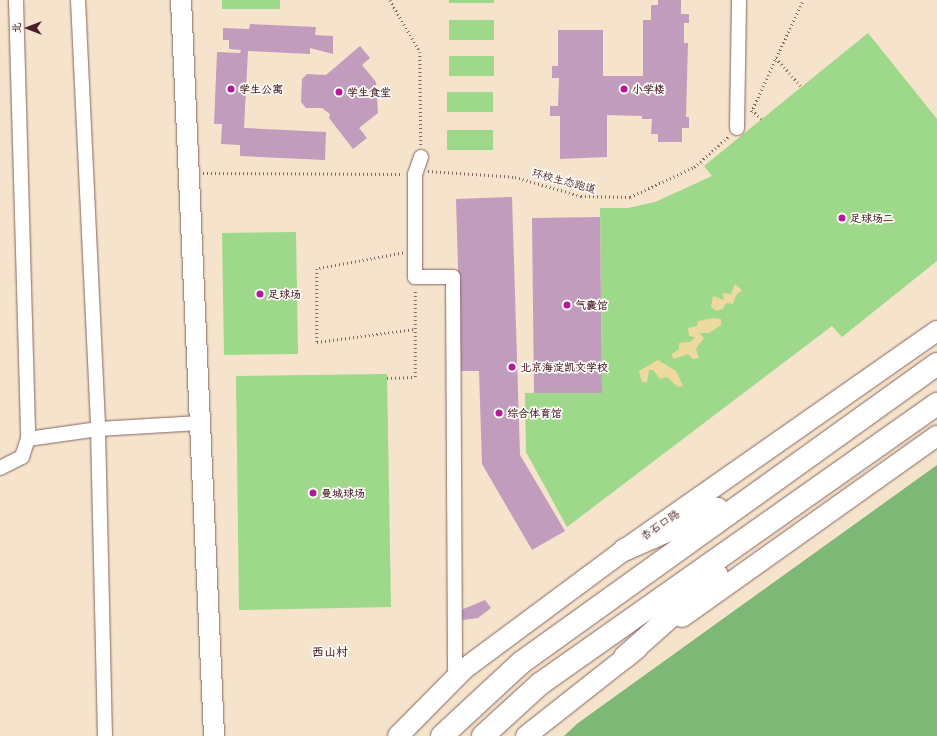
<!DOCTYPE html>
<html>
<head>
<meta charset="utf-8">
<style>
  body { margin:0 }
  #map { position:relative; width:937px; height:736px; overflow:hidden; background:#f5e4cb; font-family:"Patrick Hand","LXGW WenKai TC",sans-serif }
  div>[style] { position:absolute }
  .green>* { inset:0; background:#9dd88b }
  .forest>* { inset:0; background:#7eb877 }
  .sand>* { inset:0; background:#eeda9e }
  .building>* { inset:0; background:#c19cbc }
  .path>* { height:2.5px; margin-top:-1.25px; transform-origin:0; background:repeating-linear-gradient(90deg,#866463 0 1px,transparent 0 4px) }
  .roads { filter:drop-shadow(0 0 1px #866463) drop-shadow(0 0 1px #866463) }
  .street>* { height:14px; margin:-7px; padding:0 7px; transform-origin:7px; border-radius:7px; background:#fff }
  .secondary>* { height:20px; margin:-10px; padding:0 10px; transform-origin:10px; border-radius:10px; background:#fff }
  .primary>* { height:22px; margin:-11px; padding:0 11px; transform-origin:11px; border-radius:11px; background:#fff }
  .dots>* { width:11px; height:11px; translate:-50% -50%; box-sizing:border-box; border:2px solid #fdfcf7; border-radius:50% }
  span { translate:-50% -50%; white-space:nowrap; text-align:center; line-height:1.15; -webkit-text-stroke:3.5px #fdfcf7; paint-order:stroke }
  .poi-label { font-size:11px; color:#4a1f2b; font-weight:700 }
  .left { translate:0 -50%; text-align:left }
  .street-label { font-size:11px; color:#4a1f2b }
  .neighbourhood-label { font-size:12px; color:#4a1f2b; font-weight:700 }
  .north { position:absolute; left:8px; top:8px; width:40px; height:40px; -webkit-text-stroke:3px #fdfcf7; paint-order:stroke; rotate:270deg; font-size:11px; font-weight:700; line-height:16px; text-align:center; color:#4a1f2b }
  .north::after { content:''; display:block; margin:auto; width:14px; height:18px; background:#4a1f2b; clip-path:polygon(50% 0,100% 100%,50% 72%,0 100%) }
</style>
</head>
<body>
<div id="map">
  <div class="green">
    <i style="clip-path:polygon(222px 0,280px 0,280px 9px,222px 9px)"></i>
    <i style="clip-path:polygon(449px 0,494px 0,494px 3px,449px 3px)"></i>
    <i style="clip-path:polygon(449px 20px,494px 20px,494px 40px,449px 40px)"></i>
    <i style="clip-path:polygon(868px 33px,937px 119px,937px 261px,842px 337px,832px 326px,567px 527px,526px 452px,525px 393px,602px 392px,600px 208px,628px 208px,655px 202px,712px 176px,704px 166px)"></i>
    <i style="clip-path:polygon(449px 56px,494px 56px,494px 76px,449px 76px)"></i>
    <i style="clip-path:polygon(447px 92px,493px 92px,493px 112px,447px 112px)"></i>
    <i style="clip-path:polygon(447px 130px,493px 130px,493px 150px,447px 150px)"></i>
    <i style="clip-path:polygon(296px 232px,298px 354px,224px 355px,222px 233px)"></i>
    <i style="clip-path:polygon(387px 374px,391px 607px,239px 610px,236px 376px)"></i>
  </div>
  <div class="forest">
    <i style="clip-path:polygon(937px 465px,937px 736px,564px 736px,578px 723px)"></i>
  </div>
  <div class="sand">
    <i style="clip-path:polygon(735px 284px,742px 290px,736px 295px,733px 304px,726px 303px,723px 309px,717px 311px,711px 307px,713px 296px,724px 300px,722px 293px,731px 294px)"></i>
    <i style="clip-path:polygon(714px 318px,721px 319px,721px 325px,709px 333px,699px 333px,704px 338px,696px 349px,699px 358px,693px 359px,688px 354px,674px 359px,671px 355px,679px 349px,679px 343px,690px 342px,695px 337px,689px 336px,688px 328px,697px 326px,698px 321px)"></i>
    <i style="clip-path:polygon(658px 360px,676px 371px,683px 386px,678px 387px,667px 377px,660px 379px,653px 370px,649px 370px,647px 382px,642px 382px,639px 371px)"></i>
  </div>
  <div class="building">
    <i style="clip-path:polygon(658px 0,681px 0,681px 14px,689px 14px,689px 23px,684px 23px,684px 43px,688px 43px,686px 117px,689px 117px,689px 128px,682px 128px,682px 142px,658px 142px,658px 134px,651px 134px,652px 119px,642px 119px,642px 116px,607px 115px,607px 157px,560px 159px,560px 116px,550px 116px,550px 106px,558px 106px,559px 78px,552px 78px,552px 66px,558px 66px,558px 30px,603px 30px,603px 76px,643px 76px,643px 20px,651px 20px,651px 5px,658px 5px)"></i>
    <i style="clip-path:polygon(250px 24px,316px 27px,315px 35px,333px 36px,333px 54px,310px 48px,310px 54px,248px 51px,244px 128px,326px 132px,325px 160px,240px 156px,240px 145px,221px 144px,222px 124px,214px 124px,217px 52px,240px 53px,241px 50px,229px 49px,229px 40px,223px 40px,223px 28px,249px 29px)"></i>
    <i style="clip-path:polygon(360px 46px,370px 58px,362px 65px,376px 82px,378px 113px,359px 128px,367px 138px,353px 149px,329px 118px,330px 114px,322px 108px,306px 108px,301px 102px,302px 79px,307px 74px,326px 75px)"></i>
    <i style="clip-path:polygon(512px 197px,520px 455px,565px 531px,532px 550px,482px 464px,479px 371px,461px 371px,456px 199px)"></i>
    <i style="clip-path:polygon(600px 217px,602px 393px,534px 393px,532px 218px)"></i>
    <i style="clip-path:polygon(485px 600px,491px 608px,478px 618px,463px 620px,461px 610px)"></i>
  </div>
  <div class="path">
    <i style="left:390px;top:0;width:60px;rotate:60deg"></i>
    <i style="left:420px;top:52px;width:94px;rotate:89.4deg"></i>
    <i style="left:776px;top:58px;width:39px;rotate:48deg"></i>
    <i style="left:752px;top:110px;width:13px;rotate:42deg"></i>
    <i style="left:751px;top:112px;width:123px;rotate:-65.1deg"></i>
    <i style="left:428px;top:171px;width:87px;rotate:3.9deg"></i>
    <i style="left:515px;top:177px;width:69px;rotate:16.1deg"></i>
    <i style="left:581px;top:196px;width:49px;rotate:1.2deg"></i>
    <i style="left:630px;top:197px;width:71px;rotate:-25.1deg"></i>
    <i style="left:694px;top:167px;width:47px;rotate:-41.5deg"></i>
    <i style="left:203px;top:173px;width:199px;rotate:0.3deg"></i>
    <i style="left:403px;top:253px;width:87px;rotate:169.5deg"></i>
    <i style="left:317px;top:269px;width:73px;rotate:90deg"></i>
    <i style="left:317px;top:342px;width:99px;rotate:-7.6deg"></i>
    <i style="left:387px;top:378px;width:28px;rotate:-2deg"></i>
    <i style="left:415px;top:377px;width:87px;rotate:-90deg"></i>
  </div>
  <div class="roads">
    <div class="street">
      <i style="left:16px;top:0;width:439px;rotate:88.4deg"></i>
      <i style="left:78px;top:0;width:429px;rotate:87.3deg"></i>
      <i style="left:98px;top:429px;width:307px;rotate:88.7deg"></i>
      <i style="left:737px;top:128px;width:128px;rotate:-89.1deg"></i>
      <i style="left:421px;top:157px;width:18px;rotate:109deg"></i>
      <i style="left:415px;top:174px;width:103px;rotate:90deg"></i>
      <i style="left:415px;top:277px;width:38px"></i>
      <i style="left:453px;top:277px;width:402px;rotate:89.7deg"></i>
      <i style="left:0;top:468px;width:25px;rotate:-27deg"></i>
      <i style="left:22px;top:457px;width:19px;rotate:-72deg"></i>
      <i style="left:28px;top:439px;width:71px;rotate:-8.1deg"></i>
      <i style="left:98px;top:429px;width:102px;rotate:-3.4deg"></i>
    </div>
    <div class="secondary">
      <i style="left:181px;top:0;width:737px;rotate:87.43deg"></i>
      <i style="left:682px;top:617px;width:313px;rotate:-35.4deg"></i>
      <i style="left:398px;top:736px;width:94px;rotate:-45.4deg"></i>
      <i style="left:464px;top:669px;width:199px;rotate:-36.6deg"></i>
      <i style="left:624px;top:550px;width:382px;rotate:-35deg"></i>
      <i style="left:526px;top:736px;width:142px;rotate:-38.2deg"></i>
    </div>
    <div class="primary">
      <i style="left:624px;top:550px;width:102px;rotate:-23.8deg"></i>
      <i style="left:625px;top:657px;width:123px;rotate:-41.7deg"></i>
      <i style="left:442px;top:736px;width:109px;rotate:-42.8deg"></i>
      <i style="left:522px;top:662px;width:511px;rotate:-35.68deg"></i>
      <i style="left:483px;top:736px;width:77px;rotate:-42.4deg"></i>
      <i style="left:540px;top:684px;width:486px;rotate:-35.2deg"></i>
    </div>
  </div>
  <div class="dots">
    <i style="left:231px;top:89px;background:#b5179e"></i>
    <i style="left:624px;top:89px;background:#b5179e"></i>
    <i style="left:339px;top:92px;background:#b5179e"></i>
    <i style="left:842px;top:218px;background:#b5179e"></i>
    <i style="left:260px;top:294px;background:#b5179e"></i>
    <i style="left:567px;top:305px;background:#b5179e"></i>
    <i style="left:512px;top:367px;background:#b5179e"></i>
    <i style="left:499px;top:413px;background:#b5179e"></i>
    <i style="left:313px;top:493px;background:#b5179e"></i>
  </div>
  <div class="poi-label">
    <span class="left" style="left:239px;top:89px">学生公寓</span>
    <span class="left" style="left:632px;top:89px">小学楼</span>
    <span class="left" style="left:347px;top:92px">学生食堂</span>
    <span class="left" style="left:850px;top:218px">足球场二</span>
    <span class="left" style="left:268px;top:294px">足球场</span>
    <span class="left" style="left:575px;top:305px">气囊馆</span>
    <span class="left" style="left:520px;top:367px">北京海淀凯文学校</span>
    <span class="left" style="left:507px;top:413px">综合体育馆</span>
    <span class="left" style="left:321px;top:493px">曼城球场</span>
  </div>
  <div class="street-label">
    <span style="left:564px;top:181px;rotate:15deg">环校生态跑道</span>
    <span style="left:660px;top:525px;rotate:-35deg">杏石口路</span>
  </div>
  <div class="neighbourhood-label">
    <span style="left:330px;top:652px">西山村</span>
  </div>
  <div class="north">北</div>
</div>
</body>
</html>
